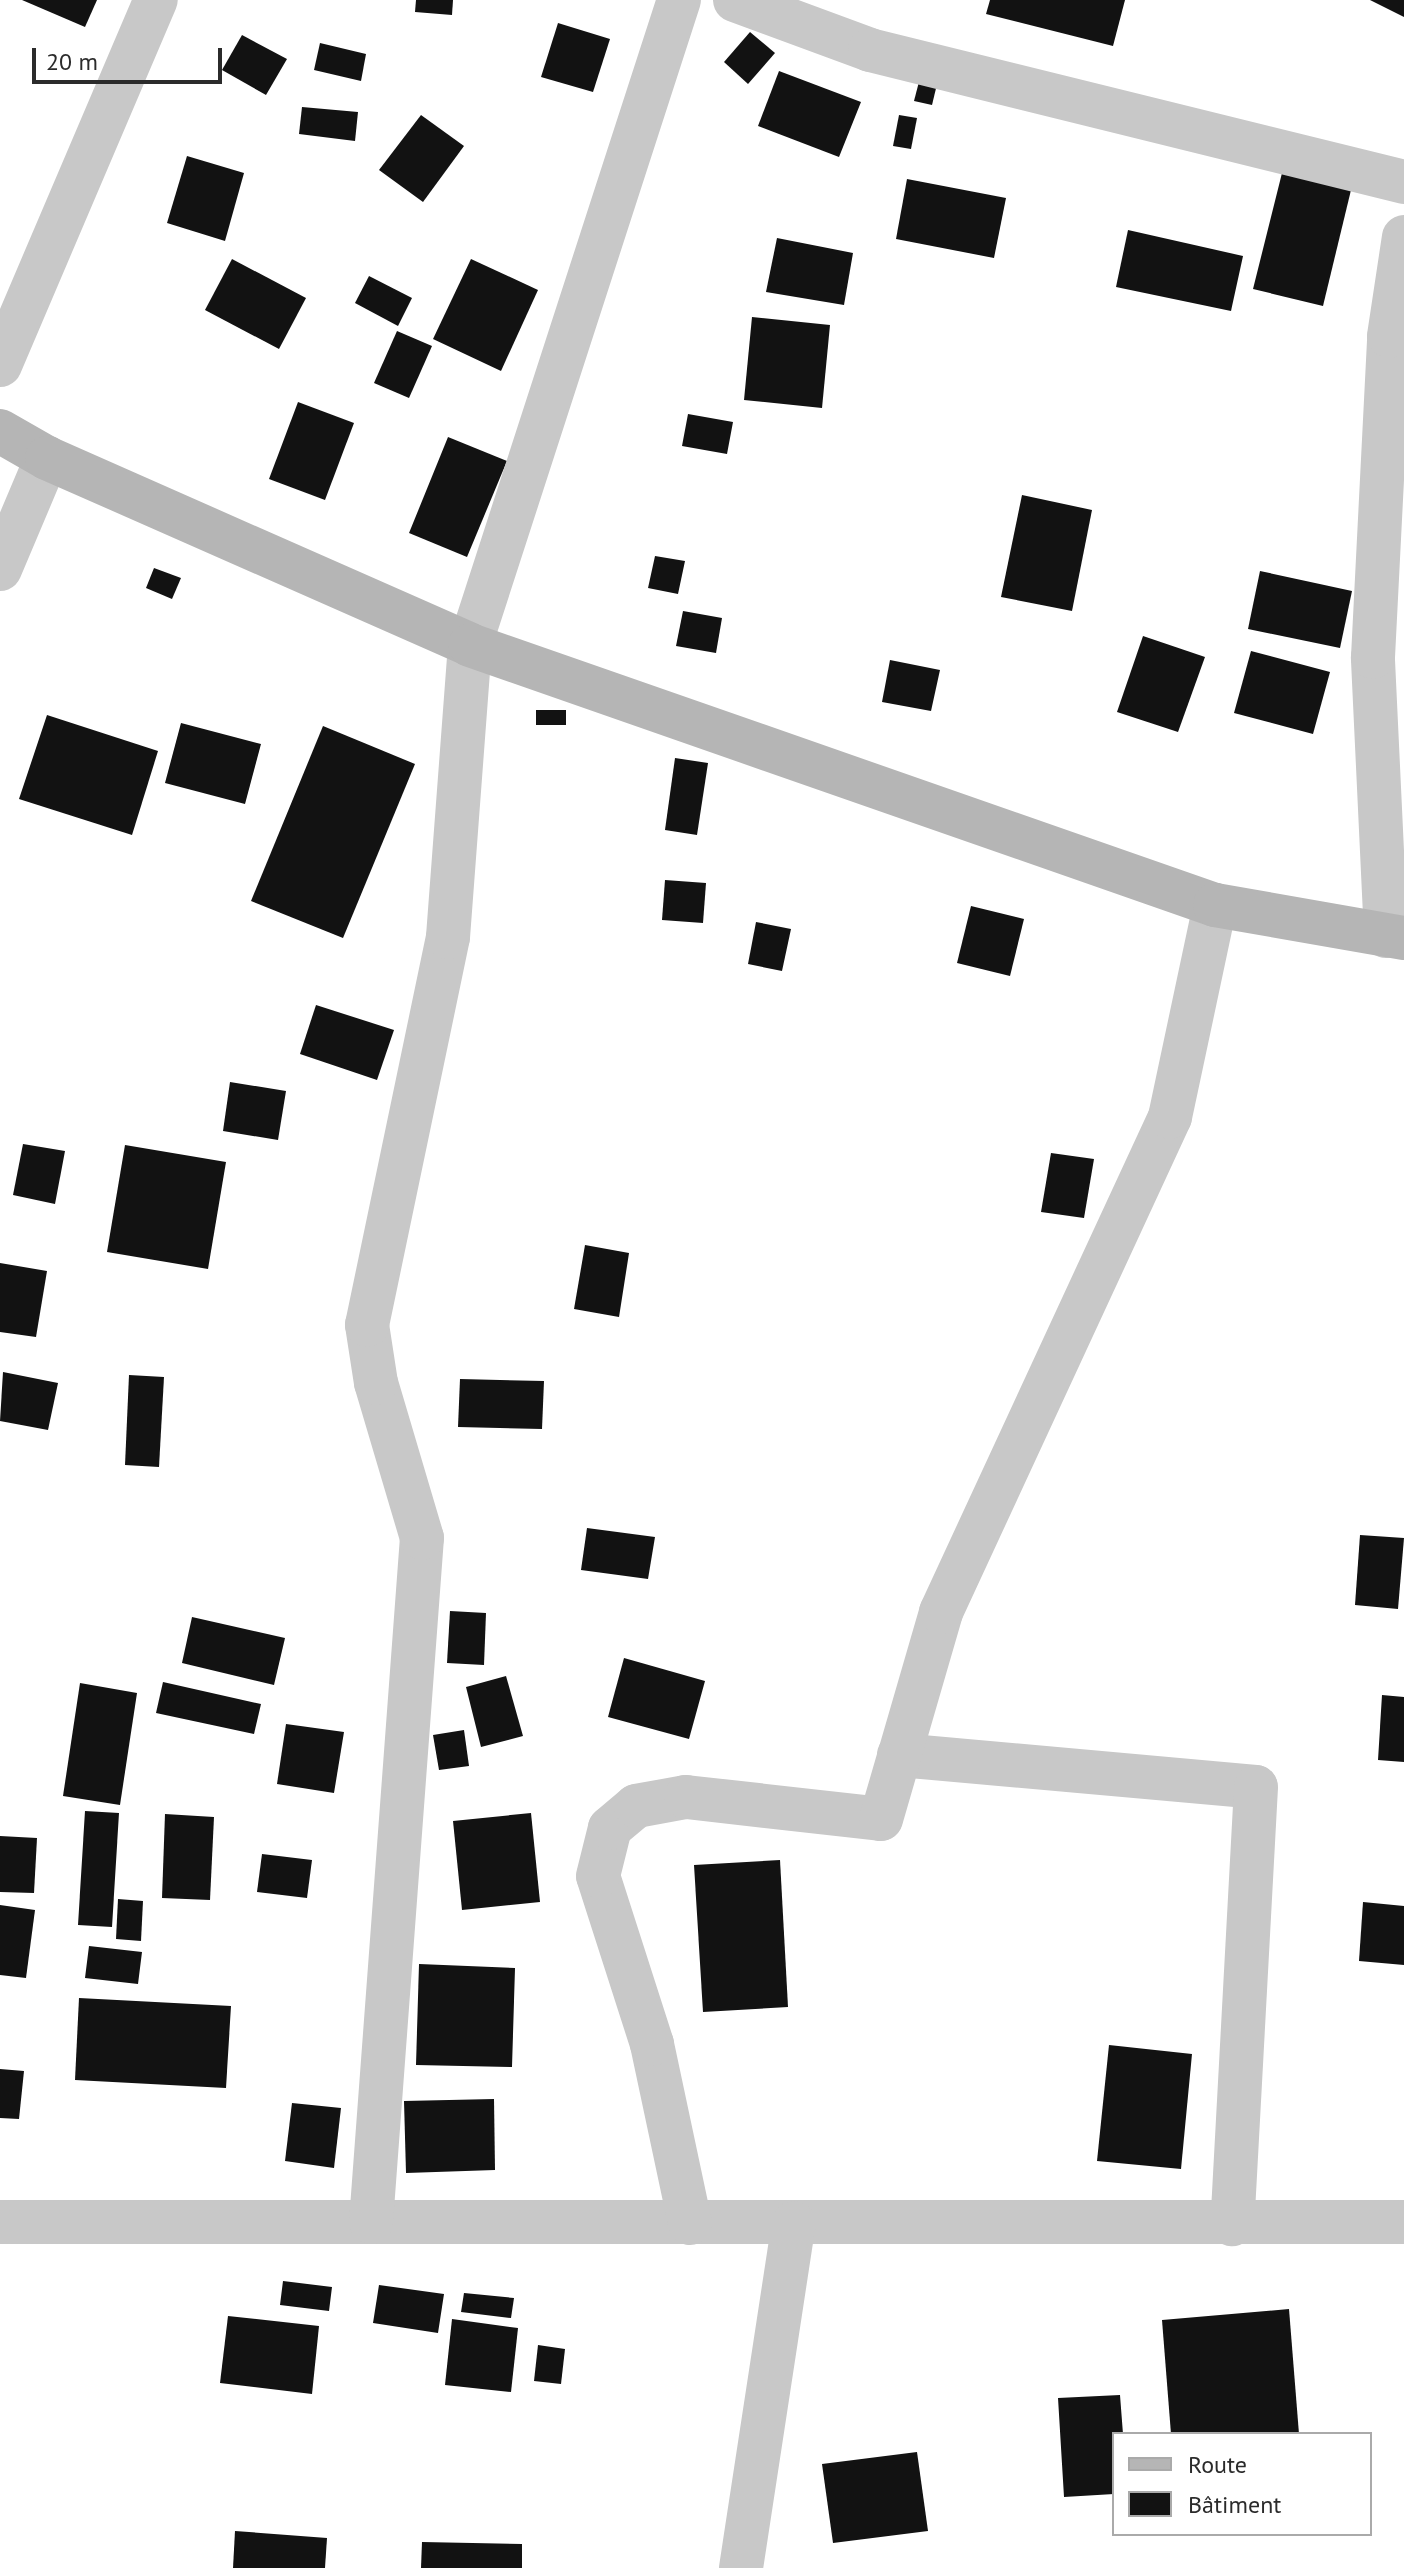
<!DOCTYPE html>
<html>
<head>
<meta charset="utf-8">
<style>
  body { margin:0 }
  #map { position:relative; width:1404px; height:2568px; overflow:hidden; background:#fff; font-family:"PT Sans",sans-serif }
  div>[style] { position:absolute }
  .building>* { inset:0; background:#121212 }
  .street>* { height:44px; margin:-22px; padding:0 22px; transform-origin:22px; border-radius:22px; background:#c8c8c8 }
  .secondary>* { height:44px; margin:-22px; padding:0 22px; transform-origin:22px; border-radius:22px; background:#b5b5b5 }
  span { translate:-50% -50%; white-space:nowrap; text-align:center; line-height:1.15; -webkit-text-stroke:8px #fff; paint-order:stroke }
  .legend { position:absolute; left:1112px; top:2432px; width:260px; height:104px; box-sizing:border-box; background:#fff; border:2px solid #aaa; margin:0; padding:10px 14px; list-style:none; font-size:24px; color:#2b2b2b }
  .legend li { display:flex; align-items:center; gap:16px; height:40px }
  .legend b { width:40px; border:2px solid #aaa }
  .scale { position:absolute; left:32px; top:48px; width:190px; height:36px; box-sizing:border-box; border:4px solid #2b2b2b; border-top:0; padding-left:10px; font-size:24px; line-height:28px; white-space:nowrap; color:#2b2b2b; -webkit-text-stroke:6px #fff; paint-order:stroke }
</style>
</head>
<body>
<div id="map">
  <div class="building">
    <i style="clip-path:polygon(22px 0,97px 0,85px 27px)"></i>
    <i style="clip-path:polygon(416px 0,453px 0,452px 15px,415px 12px)"></i>
    <i style="clip-path:polygon(990px 0,1125px 0,1113px 46px,986px 14px)"></i>
    <i style="clip-path:polygon(1370px 0,1404px 0,1404px 17px)"></i>
    <i style="clip-path:polygon(558px 23px,610px 39px,593px 92px,541px 77px)"></i>
    <i style="clip-path:polygon(750px 32px,775px 53px,748px 84px,724px 62px)"></i>
    <i style="clip-path:polygon(242px 35px,287px 59px,266px 95px,222px 70px)"></i>
    <i style="clip-path:polygon(320px 43px,366px 54px,361px 81px,314px 70px)"></i>
    <i style="clip-path:polygon(779px 71px,861px 102px,839px 157px,758px 126px)"></i>
    <i style="clip-path:polygon(921px 74px,938px 80px,932px 105px,914px 101px)"></i>
    <i style="clip-path:polygon(302px 107px,358px 112px,355px 141px,299px 134px)"></i>
    <i style="clip-path:polygon(421px 115px,464px 146px,423px 202px,379px 170px)"></i>
    <i style="clip-path:polygon(899px 115px,917px 118px,911px 149px,893px 146px)"></i>
    <i style="clip-path:polygon(187px 156px,244px 173px,225px 241px,167px 223px)"></i>
    <i style="clip-path:polygon(1282px 173px,1351px 190px,1323px 306px,1253px 289px)"></i>
    <i style="clip-path:polygon(907px 179px,1006px 198px,994px 258px,896px 239px)"></i>
    <i style="clip-path:polygon(1128px 230px,1243px 256px,1231px 311px,1116px 287px)"></i>
    <i style="clip-path:polygon(777px 238px,853px 253px,844px 305px,766px 292px)"></i>
    <i style="clip-path:polygon(232px 259px,306px 298px,279px 349px,205px 310px)"></i>
    <i style="clip-path:polygon(471px 259px,538px 290px,501px 371px,433px 339px)"></i>
    <i style="clip-path:polygon(369px 276px,412px 298px,398px 326px,355px 303px)"></i>
    <i style="clip-path:polygon(752px 317px,830px 325px,822px 408px,744px 400px)"></i>
    <i style="clip-path:polygon(397px 331px,432px 346px,409px 398px,374px 383px)"></i>
    <i style="clip-path:polygon(298px 402px,354px 423px,325px 500px,269px 479px)"></i>
    <i style="clip-path:polygon(688px 414px,733px 422px,727px 454px,682px 446px)"></i>
    <i style="clip-path:polygon(448px 437px,507px 461px,467px 557px,409px 533px)"></i>
    <i style="clip-path:polygon(1022px 495px,1092px 510px,1072px 611px,1001px 597px)"></i>
    <i style="clip-path:polygon(655px 556px,685px 561px,678px 594px,648px 588px)"></i>
    <i style="clip-path:polygon(154px 568px,181px 578px,172px 599px,146px 588px)"></i>
    <i style="clip-path:polygon(1260px 571px,1352px 591px,1340px 648px,1248px 629px)"></i>
    <i style="clip-path:polygon(683px 611px,722px 618px,716px 653px,676px 646px)"></i>
    <i style="clip-path:polygon(1143px 636px,1205px 657px,1178px 732px,1117px 712px)"></i>
    <i style="clip-path:polygon(1251px 651px,1330px 672px,1313px 734px,1234px 713px)"></i>
    <i style="clip-path:polygon(890px 660px,940px 670px,931px 711px,882px 702px)"></i>
    <i style="clip-path:polygon(536px 710px,566px 710px,566px 725px,536px 725px)"></i>
    <i style="clip-path:polygon(47px 715px,158px 751px,132px 835px,19px 799px)"></i>
    <i style="clip-path:polygon(181px 723px,261px 744px,245px 804px,165px 783px)"></i>
    <i style="clip-path:polygon(323px 726px,415px 764px,343px 938px,251px 901px)"></i>
    <i style="clip-path:polygon(675px 758px,708px 763px,697px 835px,665px 830px)"></i>
    <i style="clip-path:polygon(665px 880px,706px 883px,703px 923px,662px 920px)"></i>
    <i style="clip-path:polygon(971px 906px,1024px 919px,1010px 976px,957px 963px)"></i>
    <i style="clip-path:polygon(756px 922px,791px 929px,782px 971px,748px 964px)"></i>
    <i style="clip-path:polygon(316px 1005px,394px 1030px,377px 1080px,300px 1054px)"></i>
    <i style="clip-path:polygon(230px 1082px,286px 1091px,278px 1140px,223px 1131px)"></i>
    <i style="clip-path:polygon(23px 1144px,65px 1151px,55px 1204px,13px 1195px)"></i>
    <i style="clip-path:polygon(125px 1145px,226px 1162px,208px 1269px,107px 1252px)"></i>
    <i style="clip-path:polygon(1051px 1153px,1094px 1159px,1084px 1218px,1041px 1212px)"></i>
    <i style="clip-path:polygon(585px 1245px,629px 1253px,619px 1317px,574px 1309px)"></i>
    <i style="clip-path:polygon(0 1263px,47px 1271px,36px 1337px,0 1332px)"></i>
    <i style="clip-path:polygon(3px 1372px,58px 1383px,48px 1430px,0 1421px)"></i>
    <i style="clip-path:polygon(129px 1375px,164px 1377px,159px 1467px,125px 1465px)"></i>
    <i style="clip-path:polygon(460px 1379px,544px 1381px,542px 1429px,458px 1427px)"></i>
    <i style="clip-path:polygon(587px 1528px,655px 1537px,648px 1579px,581px 1570px)"></i>
    <i style="clip-path:polygon(1360px 1535px,1404px 1538px,1398px 1609px,1355px 1605px)"></i>
    <i style="clip-path:polygon(450px 1611px,486px 1613px,484px 1665px,447px 1663px)"></i>
    <i style="clip-path:polygon(192px 1617px,285px 1638px,274px 1685px,182px 1663px)"></i>
    <i style="clip-path:polygon(624px 1658px,705px 1681px,689px 1739px,608px 1717px)"></i>
    <i style="clip-path:polygon(506px 1676px,523px 1736px,481px 1747px,466px 1687px)"></i>
    <i style="clip-path:polygon(163px 1682px,261px 1704px,254px 1734px,156px 1713px)"></i>
    <i style="clip-path:polygon(80px 1683px,137px 1693px,120px 1805px,63px 1796px)"></i>
    <i style="clip-path:polygon(1382px 1695px,1404px 1697px,1404px 1762px,1378px 1760px)"></i>
    <i style="clip-path:polygon(286px 1724px,344px 1732px,334px 1793px,277px 1784px)"></i>
    <i style="clip-path:polygon(464px 1730px,469px 1766px,439px 1770px,433px 1735px)"></i>
    <i style="clip-path:polygon(85px 1811px,119px 1813px,112px 1927px,78px 1925px)"></i>
    <i style="clip-path:polygon(531px 1813px,540px 1902px,462px 1910px,453px 1821px)"></i>
    <i style="clip-path:polygon(165px 1814px,214px 1817px,210px 1900px,162px 1898px)"></i>
    <i style="clip-path:polygon(0 1836px,37px 1838px,34px 1893px,0 1892px)"></i>
    <i style="clip-path:polygon(262px 1854px,312px 1860px,307px 1898px,257px 1892px)"></i>
    <i style="clip-path:polygon(780px 1860px,788px 2007px,703px 2012px,694px 1865px)"></i>
    <i style="clip-path:polygon(118px 1899px,143px 1901px,141px 1941px,116px 1939px)"></i>
    <i style="clip-path:polygon(1363px 1902px,1404px 1906px,1404px 1965px,1359px 1961px)"></i>
    <i style="clip-path:polygon(0 1905px,35px 1910px,26px 1978px,0 1975px)"></i>
    <i style="clip-path:polygon(89px 1946px,142px 1952px,138px 1984px,85px 1978px)"></i>
    <i style="clip-path:polygon(419px 1964px,515px 1968px,512px 2067px,416px 2065px)"></i>
    <i style="clip-path:polygon(79px 1998px,231px 2006px,226px 2088px,75px 2080px)"></i>
    <i style="clip-path:polygon(1109px 2045px,1192px 2054px,1181px 2169px,1097px 2161px)"></i>
    <i style="clip-path:polygon(0 2069px,24px 2071px,19px 2119px,0 2118px)"></i>
    <i style="clip-path:polygon(494px 2099px,495px 2170px,406px 2173px,404px 2101px)"></i>
    <i style="clip-path:polygon(292px 2103px,341px 2108px,334px 2168px,285px 2161px)"></i>
    <i style="clip-path:polygon(283px 2281px,332px 2287px,329px 2311px,280px 2305px)"></i>
    <i style="clip-path:polygon(379px 2285px,444px 2294px,438px 2333px,373px 2323px)"></i>
    <i style="clip-path:polygon(464px 2293px,514px 2298px,511px 2318px,461px 2312px)"></i>
    <i style="clip-path:polygon(1289px 2309px,1299px 2434px,1171px 2434px,1162px 2320px)"></i>
    <i style="clip-path:polygon(228px 2316px,319px 2326px,312px 2394px,220px 2383px)"></i>
    <i style="clip-path:polygon(452px 2319px,518px 2328px,511px 2392px,445px 2385px)"></i>
    <i style="clip-path:polygon(538px 2345px,565px 2349px,561px 2384px,534px 2381px)"></i>
    <i style="clip-path:polygon(1120px 2395px,1123px 2434px,1114px 2434px,1114px 2494px,1064px 2497px,1058px 2398px)"></i>
    <i style="clip-path:polygon(917px 2452px,928px 2531px,833px 2543px,822px 2464px)"></i>
    <i style="clip-path:polygon(235px 2531px,327px 2538px,325px 2568px,233px 2568px)"></i>
    <i style="clip-path:polygon(422px 2542px,522px 2544px,522px 2568px,421px 2568px)"></i>
  </div>
  <div class="street">
    <i style="left:735px;top:0;width:144px;rotate:20.3deg"></i>
    <i style="left:870px;top:50px;width:550px;rotate:13.88deg"></i>
    <i style="left:0;top:365px;width:397px;rotate:-66.9deg"></i>
    <i style="left:0;top:569px;width:121px;rotate:-67.1deg"></i>
    <i style="left:1386px;top:936px;width:279px;rotate:-92.7deg"></i>
    <i style="left:1373px;top:657px;width:321px;rotate:-87.1deg"></i>
    <i style="left:1389px;top:336px;width:100px;rotate:-81.4deg"></i>
    <i style="left:899px;top:1755px;width:358px;rotate:5.1deg"></i>
    <i style="left:1256px;top:1787px;width:438px;rotate:93.1deg"></i>
    <i style="left:0;top:2222px;width:1404px"></i>
    <i style="left:371px;top:2222px;width:686px;rotate:-85.74deg"></i>
    <i style="left:422px;top:1538px;width:162px;rotate:-106.5deg"></i>
    <i style="left:376px;top:1383px;width:59px;rotate:-98.8deg"></i>
    <i style="left:367px;top:1325px;width:396px;rotate:-78.2deg"></i>
    <i style="left:448px;top:937px;width:293px;rotate:-85.7deg"></i>
    <i style="left:470px;top:645px;width:678px;rotate:-72.05deg"></i>
    <i style="left:690px;top:2223px;width:183px;rotate:-102deg"></i>
    <i style="left:652px;top:2044px;width:176px;rotate:-107.8deg"></i>
    <i style="left:598px;top:1876px;width:49px;rotate:-76deg"></i>
    <i style="left:610px;top:1828px;width:34px;rotate:-40deg"></i>
    <i style="left:636px;top:1806px;width:51px;rotate:-10.2deg"></i>
    <i style="left:686px;top:1797px;width:196px;rotate:6.4deg"></i>
    <i style="left:881px;top:1819px;width:216px;rotate:-73.8deg"></i>
    <i style="left:941px;top:1612px;width:545px;rotate:-65.17deg"></i>
    <i style="left:1170px;top:1117px;width:217px;rotate:-78deg"></i>
    <i style="left:741px;top:2568px;width:349px;rotate:-81.3deg"></i>
  </div>
  <div class="secondary">
    <i style="left:0;top:431px;width:54px;rotate:29.9deg"></i>
    <i style="left:47px;top:458px;width:462px;rotate:23.8deg"></i>
    <i style="left:470px;top:645px;width:789px;rotate:19.24deg"></i>
    <i style="left:1215px;top:905px;width:192px;rotate:9.9deg"></i>
  </div>
  <ul class="legend">
  <li><b style="height:10px;background:#b5b5b5"></b>Route</li>
  <li><b style="height:22px;background:#121212"></b>Bâtiment</li>
  </ul>
  <div class="scale">20 m</div>
</div>
</body>
</html>
